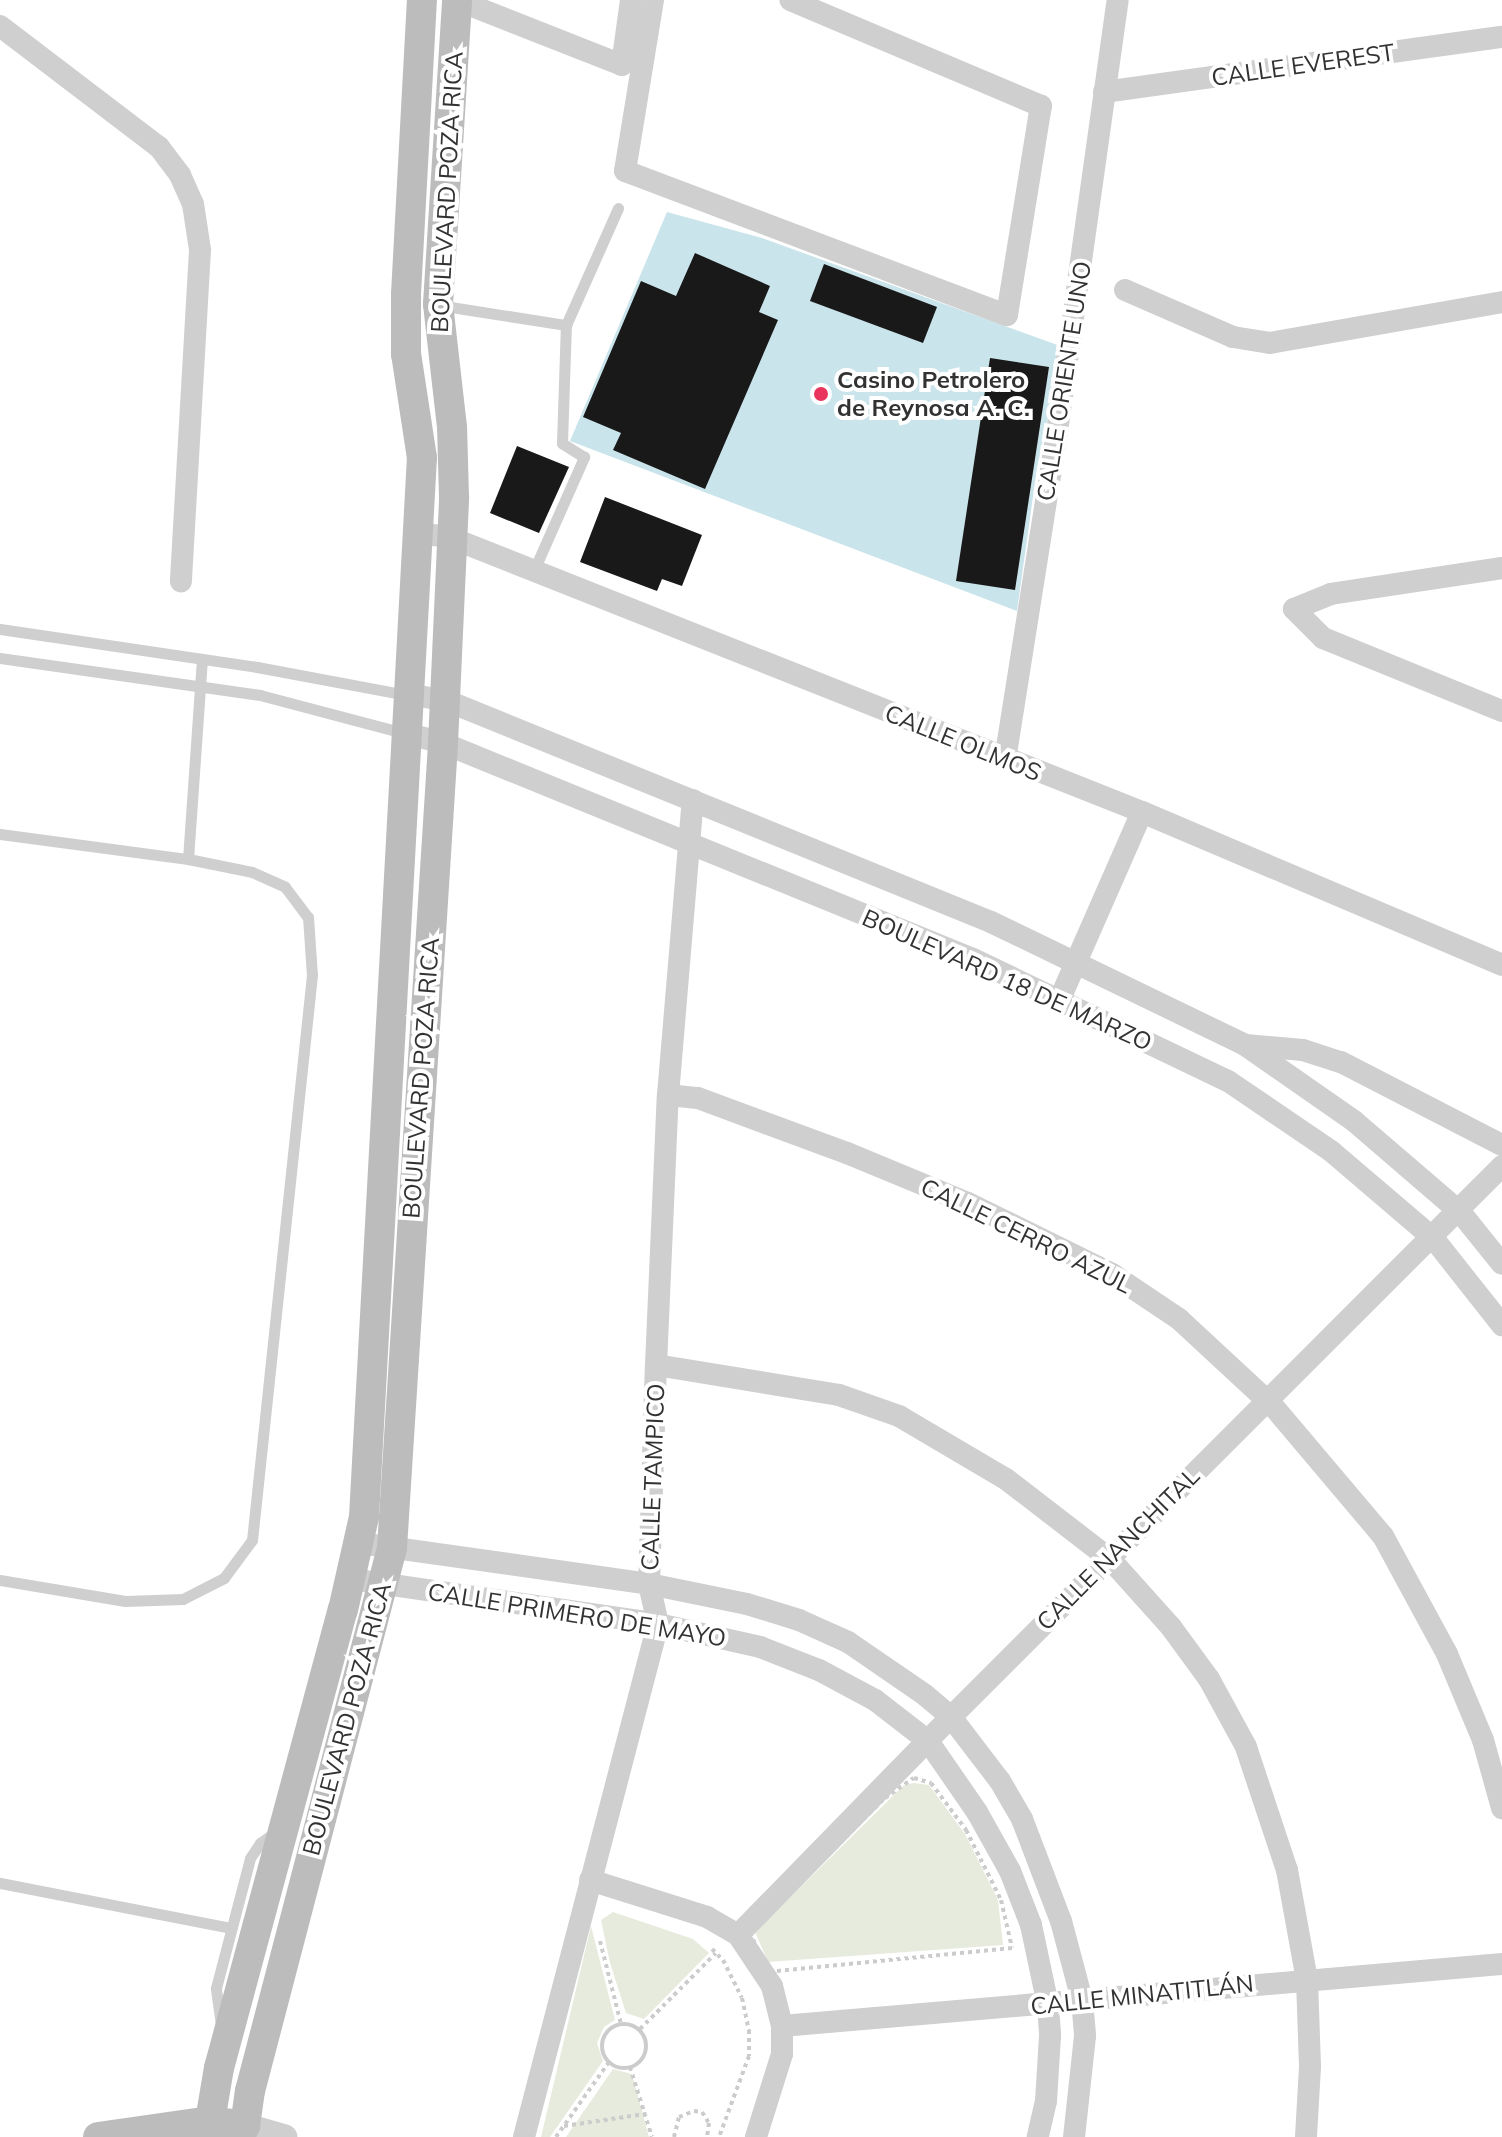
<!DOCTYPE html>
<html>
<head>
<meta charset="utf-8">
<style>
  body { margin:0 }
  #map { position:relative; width:1502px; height:2137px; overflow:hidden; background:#fff; font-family:Mulish,sans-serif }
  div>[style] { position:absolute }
  .green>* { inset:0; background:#e7ebdd }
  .water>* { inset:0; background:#cae4ec }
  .building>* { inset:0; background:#191919 }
  .path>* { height:4px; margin-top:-2px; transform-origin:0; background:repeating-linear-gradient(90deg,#ccc 0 4px,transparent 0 8px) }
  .path>.ring { margin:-2px; padding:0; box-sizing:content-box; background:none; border:4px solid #ccc; border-radius:50% }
  .service>* { height:11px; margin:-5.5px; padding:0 5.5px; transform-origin:5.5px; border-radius:5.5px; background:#cfcfcf }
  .minor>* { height:22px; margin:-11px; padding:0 11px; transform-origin:11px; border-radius:11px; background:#cfcfcf }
  .tertiary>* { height:26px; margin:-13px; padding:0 13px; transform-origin:13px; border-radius:13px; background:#cfcfcf }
  .secondary>* { height:30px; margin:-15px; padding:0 15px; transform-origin:15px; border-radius:15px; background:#bcbcbc }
  .dots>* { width:22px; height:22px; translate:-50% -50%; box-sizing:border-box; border:4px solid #fff; border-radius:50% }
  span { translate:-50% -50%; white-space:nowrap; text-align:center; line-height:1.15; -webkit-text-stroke:8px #fff; paint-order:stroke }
  .street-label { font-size:24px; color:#323232 }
  .poi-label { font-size:24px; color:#323232; font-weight:700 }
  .left { translate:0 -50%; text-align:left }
</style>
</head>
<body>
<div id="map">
  <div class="green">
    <i style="clip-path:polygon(914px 1783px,929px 1785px,965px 1834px,998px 1900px,1003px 1945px,768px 1962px,755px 1932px,904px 1785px)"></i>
    <i style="clip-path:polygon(613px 1912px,693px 1939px,709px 1953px,644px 2019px,626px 2013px,610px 1963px,601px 1920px)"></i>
    <i style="clip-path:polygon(591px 1926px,615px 2020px,604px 2027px,597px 2043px,603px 2061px,550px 2137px,541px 2137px)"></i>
    <i style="clip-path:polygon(613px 2069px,632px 2074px,649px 2137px,566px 2137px)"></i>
  </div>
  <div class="water">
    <i style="clip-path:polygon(667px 212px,762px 238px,1063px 347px,1037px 468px,1017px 611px,570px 441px)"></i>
  </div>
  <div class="building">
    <i style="clip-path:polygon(695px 253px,770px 286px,759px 312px,778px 320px,705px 489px,613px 450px,621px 433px,583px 417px,641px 281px,676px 296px)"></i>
    <i style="clip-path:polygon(824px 264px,937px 307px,923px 343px,810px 301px)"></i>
    <i style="clip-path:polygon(990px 358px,1049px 367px,1015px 590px,956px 581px)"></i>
    <i style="clip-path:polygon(517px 446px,569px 467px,539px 533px,490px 513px)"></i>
    <i style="clip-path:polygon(605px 497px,702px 535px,682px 586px,662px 579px,657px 591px,580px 562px)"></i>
  </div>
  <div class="path">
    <i style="left:914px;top:1778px;width:18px;rotate:16deg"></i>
    <i style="left:931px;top:1783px;width:59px;rotate:53.3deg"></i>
    <i style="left:966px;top:1830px;width:78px;rotate:63.4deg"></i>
    <i style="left:1001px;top:1900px;width:49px;rotate:77.1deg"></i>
    <i style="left:1012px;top:1948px;width:244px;rotate:174.4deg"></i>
    <i style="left:769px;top:1972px;width:43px;rotate:-116deg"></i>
    <i style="left:750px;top:1933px;width:191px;rotate:-45deg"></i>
    <i style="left:885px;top:1798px;width:35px;rotate:-35deg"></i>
    <i style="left:600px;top:1941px;width:86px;rotate:75.8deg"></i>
    <i style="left:712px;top:1949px;width:16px;rotate:45deg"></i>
    <i style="left:723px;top:1960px;width:42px;rotate:63.4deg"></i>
    <i style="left:742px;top:1998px;width:33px;rotate:78deg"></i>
    <i style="left:749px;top:2030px;width:26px;rotate:90deg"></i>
    <i style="left:749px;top:2056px;width:86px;rotate:110.3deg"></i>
    <i class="ring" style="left:602px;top:2024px;width:40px;height:40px"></i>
    <i style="left:640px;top:2029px;width:107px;rotate:-45deg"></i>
    <i style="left:630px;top:2067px;width:73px;rotate:72.6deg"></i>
    <i style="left:564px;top:2126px;width:82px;rotate:-8.4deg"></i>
    <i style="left:556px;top:2137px;width:92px;rotate:-54.8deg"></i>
    <i style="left:674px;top:2137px;width:21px;rotate:-76deg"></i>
    <i style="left:679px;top:2117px;width:16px;rotate:-22deg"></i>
    <i style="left:694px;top:2111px;width:8px;rotate:7deg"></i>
    <i style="left:702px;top:2112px;width:13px;rotate:58deg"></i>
    <i style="left:709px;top:2123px;width:14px;rotate:98deg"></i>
  </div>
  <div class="service">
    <i style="left:438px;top:305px;width:130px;rotate:8.9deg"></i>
    <i style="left:566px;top:325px;width:128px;rotate:-66deg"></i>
    <i style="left:534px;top:570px;width:124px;rotate:-66.1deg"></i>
    <i style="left:584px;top:457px;width:26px;rotate:-148deg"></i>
    <i style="left:562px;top:443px;width:118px;rotate:-88.1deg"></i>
    <i style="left:0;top:629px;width:260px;rotate:8.4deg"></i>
    <i style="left:257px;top:667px;width:153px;rotate:10.6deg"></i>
    <i style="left:0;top:658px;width:263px;rotate:8.1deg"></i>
    <i style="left:260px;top:695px;width:149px;rotate:14.8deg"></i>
    <i style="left:0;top:834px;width:190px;rotate:7.6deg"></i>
    <i style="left:188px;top:859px;width:65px;rotate:11.5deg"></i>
    <i style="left:252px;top:872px;width:36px;rotate:24deg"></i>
    <i style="left:285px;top:887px;width:38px;rotate:53deg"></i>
    <i style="left:308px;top:917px;width:58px;rotate:86.1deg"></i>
    <i style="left:312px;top:975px;width:568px;rotate:96.06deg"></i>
    <i style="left:252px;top:1540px;width:47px;rotate:126.4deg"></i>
    <i style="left:224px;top:1578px;width:46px;rotate:152.9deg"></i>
    <i style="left:183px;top:1599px;width:58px;rotate:178deg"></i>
    <i style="left:125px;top:1601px;width:127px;rotate:-170.5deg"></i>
    <i style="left:188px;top:859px;width:200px;rotate:-86deg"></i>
    <i style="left:0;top:1883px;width:236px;rotate:11deg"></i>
    <i style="left:221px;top:2025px;width:37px;rotate:-98deg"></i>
    <i style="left:216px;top:1988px;width:134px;rotate:-75.3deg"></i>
    <i style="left:250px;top:1858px;width:18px;rotate:-56deg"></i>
    <i style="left:260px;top:1843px;width:21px;rotate:-35deg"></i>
  </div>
  <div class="minor">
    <i style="left:457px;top:0;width:177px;rotate:21.5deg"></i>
    <i style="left:622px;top:65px;width:66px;rotate:-82.1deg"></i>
    <i style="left:653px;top:0;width:173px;rotate:99.3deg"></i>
    <i style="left:625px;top:171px;width:408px;rotate:20.7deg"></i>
    <i style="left:1007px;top:315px;width:212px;rotate:-80.8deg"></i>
    <i style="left:1041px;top:106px;width:272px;rotate:-157.1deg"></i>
    <i style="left:0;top:26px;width:200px;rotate:37.3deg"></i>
    <i style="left:159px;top:147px;width:35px;rotate:53deg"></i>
    <i style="left:180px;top:175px;width:32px;rotate:66deg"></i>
    <i style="left:193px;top:204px;width:47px;rotate:81.3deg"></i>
    <i style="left:200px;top:250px;width:332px;rotate:93.3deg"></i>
    <i style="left:1104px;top:92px;width:402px;rotate:-7.9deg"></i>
    <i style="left:1125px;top:290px;width:118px;rotate:23.5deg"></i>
    <i style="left:1233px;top:337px;width:37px;rotate:9deg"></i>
    <i style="left:1270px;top:343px;width:236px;rotate:-10deg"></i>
    <i style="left:419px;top:533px;width:30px;rotate:8deg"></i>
    <i style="left:449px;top:537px;width:746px;rotate:21.64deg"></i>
    <i style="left:1142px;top:812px;width:391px;rotate:23deg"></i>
    <i style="left:1502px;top:568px;width:173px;rotate:171.4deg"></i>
    <i style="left:1331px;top:594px;width:40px;rotate:158deg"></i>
    <i style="left:1294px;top:609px;width:41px;rotate:45deg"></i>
    <i style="left:1323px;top:638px;width:193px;rotate:22.2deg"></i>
    <i style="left:412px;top:695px;width:33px;rotate:9deg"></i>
    <i style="left:445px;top:700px;width:589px;rotate:22.13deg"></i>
    <i style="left:991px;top:922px;width:282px;rotate:25.8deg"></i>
    <i style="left:1245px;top:1045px;width:133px;rotate:34.9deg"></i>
    <i style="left:1354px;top:1121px;width:141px;rotate:40.7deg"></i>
    <i style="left:1461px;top:1213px;width:65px;rotate:51.2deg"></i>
    <i style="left:408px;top:734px;width:36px;rotate:14deg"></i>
    <i style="left:443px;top:743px;width:572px;rotate:22.17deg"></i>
    <i style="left:973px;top:959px;width:283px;rotate:25.6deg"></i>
    <i style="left:1228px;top:1081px;width:125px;rotate:34.2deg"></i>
    <i style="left:1331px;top:1151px;width:135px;rotate:40.5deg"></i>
    <i style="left:1434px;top:1239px;width:110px;rotate:51.7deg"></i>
    <i style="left:1005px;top:760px;width:318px;rotate:-81deg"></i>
    <i style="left:1055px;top:446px;width:450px;rotate:-82deg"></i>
    <i style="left:1059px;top:1001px;width:206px;rotate:-66.3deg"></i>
    <i style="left:1245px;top:1045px;width:58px;rotate:4.9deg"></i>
    <i style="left:1303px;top:1050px;width:40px;rotate:18deg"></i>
    <i style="left:1341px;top:1062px;width:181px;rotate:27.3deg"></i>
    <i style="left:668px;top:1095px;width:30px;rotate:6deg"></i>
    <i style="left:698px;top:1098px;width:159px;rotate:20.3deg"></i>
    <i style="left:847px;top:1153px;width:131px;rotate:22.5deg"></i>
    <i style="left:968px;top:1203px;width:161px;rotate:26.2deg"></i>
    <i style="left:1112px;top:1274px;width:81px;rotate:33.9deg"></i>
    <i style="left:1179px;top:1319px;width:128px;rotate:42.8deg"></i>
    <i style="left:1273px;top:1406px;width:170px;rotate:49.8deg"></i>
    <i style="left:1383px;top:1536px;width:134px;rotate:61.5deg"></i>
    <i style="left:1447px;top:1654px;width:93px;rotate:67.3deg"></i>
    <i style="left:1483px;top:1740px;width:71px;rotate:74.4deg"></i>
    <i style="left:656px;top:1365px;width:185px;rotate:9.3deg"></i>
    <i style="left:839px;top:1395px;width:64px;rotate:19.3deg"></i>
    <i style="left:899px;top:1416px;width:124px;rotate:30.5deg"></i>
    <i style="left:1006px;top:1479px;width:131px;rotate:37.6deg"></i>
    <i style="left:1110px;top:1559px;width:91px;rotate:48.1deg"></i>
    <i style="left:1171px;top:1627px;width:64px;rotate:53.8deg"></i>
    <i style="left:1209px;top:1679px;width:77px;rotate:61.4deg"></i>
    <i style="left:1246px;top:1747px;width:130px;rotate:71.6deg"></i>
    <i style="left:1287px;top:1870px;width:112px;rotate:79.7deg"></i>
    <i style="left:1307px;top:1980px;width:87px;rotate:88deg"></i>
    <i style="left:1310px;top:2067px;width:70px;rotate:93.3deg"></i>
    <i style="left:359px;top:1543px;width:293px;rotate:8deg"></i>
    <i style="left:649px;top:1584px;width:100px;rotate:11.5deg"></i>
    <i style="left:747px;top:1604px;width:54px;rotate:17.1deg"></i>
    <i style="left:799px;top:1620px;width:54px;rotate:24.2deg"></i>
    <i style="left:848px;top:1642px;width:93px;rotate:34.5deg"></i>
    <i style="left:925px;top:1695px;width:34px;rotate:40deg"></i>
    <i style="left:951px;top:1717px;width:81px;rotate:52.6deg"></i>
    <i style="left:1000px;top:1781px;width:44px;rotate:59.9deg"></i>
    <i style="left:1022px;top:1819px;width:109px;rotate:69.1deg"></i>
    <i style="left:1061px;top:1921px;width:82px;rotate:75.1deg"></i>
    <i style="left:1082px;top:2000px;width:36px;rotate:85deg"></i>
    <i style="left:1085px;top:2036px;width:102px;rotate:96.2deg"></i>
    <i style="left:351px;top:1579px;width:310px;rotate:8.3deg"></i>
    <i style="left:658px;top:1624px;width:105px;rotate:12.7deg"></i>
    <i style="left:760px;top:1647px;width:63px;rotate:21.3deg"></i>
    <i style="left:819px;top:1670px;width:64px;rotate:28.2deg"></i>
    <i style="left:875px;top:1700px;width:67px;rotate:37.7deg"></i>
    <i style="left:928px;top:1741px;width:86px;rotate:55.4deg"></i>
    <i style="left:977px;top:1812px;width:68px;rotate:60.8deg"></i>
    <i style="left:1010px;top:1871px;width:58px;rotate:68.7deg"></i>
    <i style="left:1031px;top:1925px;width:82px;rotate:78deg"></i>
    <i style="left:1048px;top:2005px;width:31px;rotate:86deg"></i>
    <i style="left:1050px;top:2036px;width:65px;rotate:93.5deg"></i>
    <i style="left:1046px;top:2101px;width:37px;rotate:103deg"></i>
    <i style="left:590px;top:1880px;width:123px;rotate:17.5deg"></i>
    <i style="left:707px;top:1917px;width:36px;rotate:30deg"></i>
    <i style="left:738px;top:1935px;width:61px;rotate:56.3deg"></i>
    <i style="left:772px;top:1986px;width:41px;rotate:76deg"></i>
    <i style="left:782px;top:2026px;width:28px;rotate:90deg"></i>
    <i style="left:782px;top:2054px;width:87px;rotate:107.4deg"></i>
    <i style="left:738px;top:1935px;width:305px;rotate:-45.7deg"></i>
    <i style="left:951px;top:1717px;width:779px;rotate:-45deg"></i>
    <i style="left:782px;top:2026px;width:723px;rotate:-4.92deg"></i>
    <i style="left:524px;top:2137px;width:530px;rotate:-75.36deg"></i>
    <i style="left:658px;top:1624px;width:41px;rotate:-102.7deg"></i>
    <i style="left:649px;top:1584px;width:219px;rotate:-88.2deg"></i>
    <i style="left:656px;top:1365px;width:270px;rotate:-87.5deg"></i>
    <i style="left:668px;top:1095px;width:296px;rotate:-85.2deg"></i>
  </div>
  <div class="tertiary">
    <i style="left:245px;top:2126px;width:41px;rotate:15.8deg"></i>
  </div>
  <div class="secondary">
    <i style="left:98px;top:2137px;width:113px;rotate:-8.1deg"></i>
    <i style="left:210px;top:2121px;width:21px;rotate:8deg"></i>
    <i style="left:213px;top:2137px;width:16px;rotate:-101deg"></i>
    <i style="left:210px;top:2121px;width:54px;rotate:-80.4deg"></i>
    <i style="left:219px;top:2068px;width:474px;rotate:-74.9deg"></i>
    <i style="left:343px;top:1610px;width:95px;rotate:-77.3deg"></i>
    <i style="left:364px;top:1517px;width:1061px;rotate:-86.87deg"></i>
    <i style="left:422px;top:458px;width:105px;rotate:-98.7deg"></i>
    <i style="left:406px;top:354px;width:60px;rotate:-90deg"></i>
    <i style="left:406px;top:294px;width:294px;rotate:-86.9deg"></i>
    <i style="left:239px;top:2137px;width:13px;rotate:-61deg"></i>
    <i style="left:245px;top:2126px;width:35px;rotate:-82deg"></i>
    <i style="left:250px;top:2091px;width:561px;rotate:-75.34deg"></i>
    <i style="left:392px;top:1548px;width:807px;rotate:-86.37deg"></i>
    <i style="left:443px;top:743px;width:246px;rotate:-87.4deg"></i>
    <i style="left:454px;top:497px;width:70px;rotate:-91.6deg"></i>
    <i style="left:452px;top:427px;width:124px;rotate:-96.5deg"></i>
    <i style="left:438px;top:304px;width:305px;rotate:-86.4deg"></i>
  </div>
  <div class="dots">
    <i style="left:821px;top:394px;background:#e9345b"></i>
  </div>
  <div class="street-label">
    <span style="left:1303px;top:65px;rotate:-8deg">CALLE EVEREST</span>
    <span style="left:447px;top:192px;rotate:-87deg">BOULEVARD POZA RICA</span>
    <span style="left:1064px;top:381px;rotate:-81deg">CALLE ORIENTE UNO</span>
    <span style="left:963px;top:743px;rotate:22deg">CALLE OLMOS</span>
    <span style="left:1007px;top:980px;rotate:24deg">BOULEVARD 18 DE MARZO</span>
    <span style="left:421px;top:1078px;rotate:-86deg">BOULEVARD POZA RICA</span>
    <span style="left:1026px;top:1236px;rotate:26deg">CALLE CERRO AZUL</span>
    <span style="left:653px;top:1477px;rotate:-88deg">CALLE TAMPICO</span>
    <span style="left:1118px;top:1549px;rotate:-45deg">CALLE NANCHITAL</span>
    <span style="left:577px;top:1615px;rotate:9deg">CALLE PRIMERO DE MAYO</span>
    <span style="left:347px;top:1719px;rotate:-75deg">BOULEVARD POZA RICA</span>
    <span style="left:1142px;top:1995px;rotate:-6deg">CALLE MINATITLÁN</span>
  </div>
  <div class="poi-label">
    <span class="left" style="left:837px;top:394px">Casino Petrolero<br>de Reynosa A. C.</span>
  </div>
</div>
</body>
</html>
